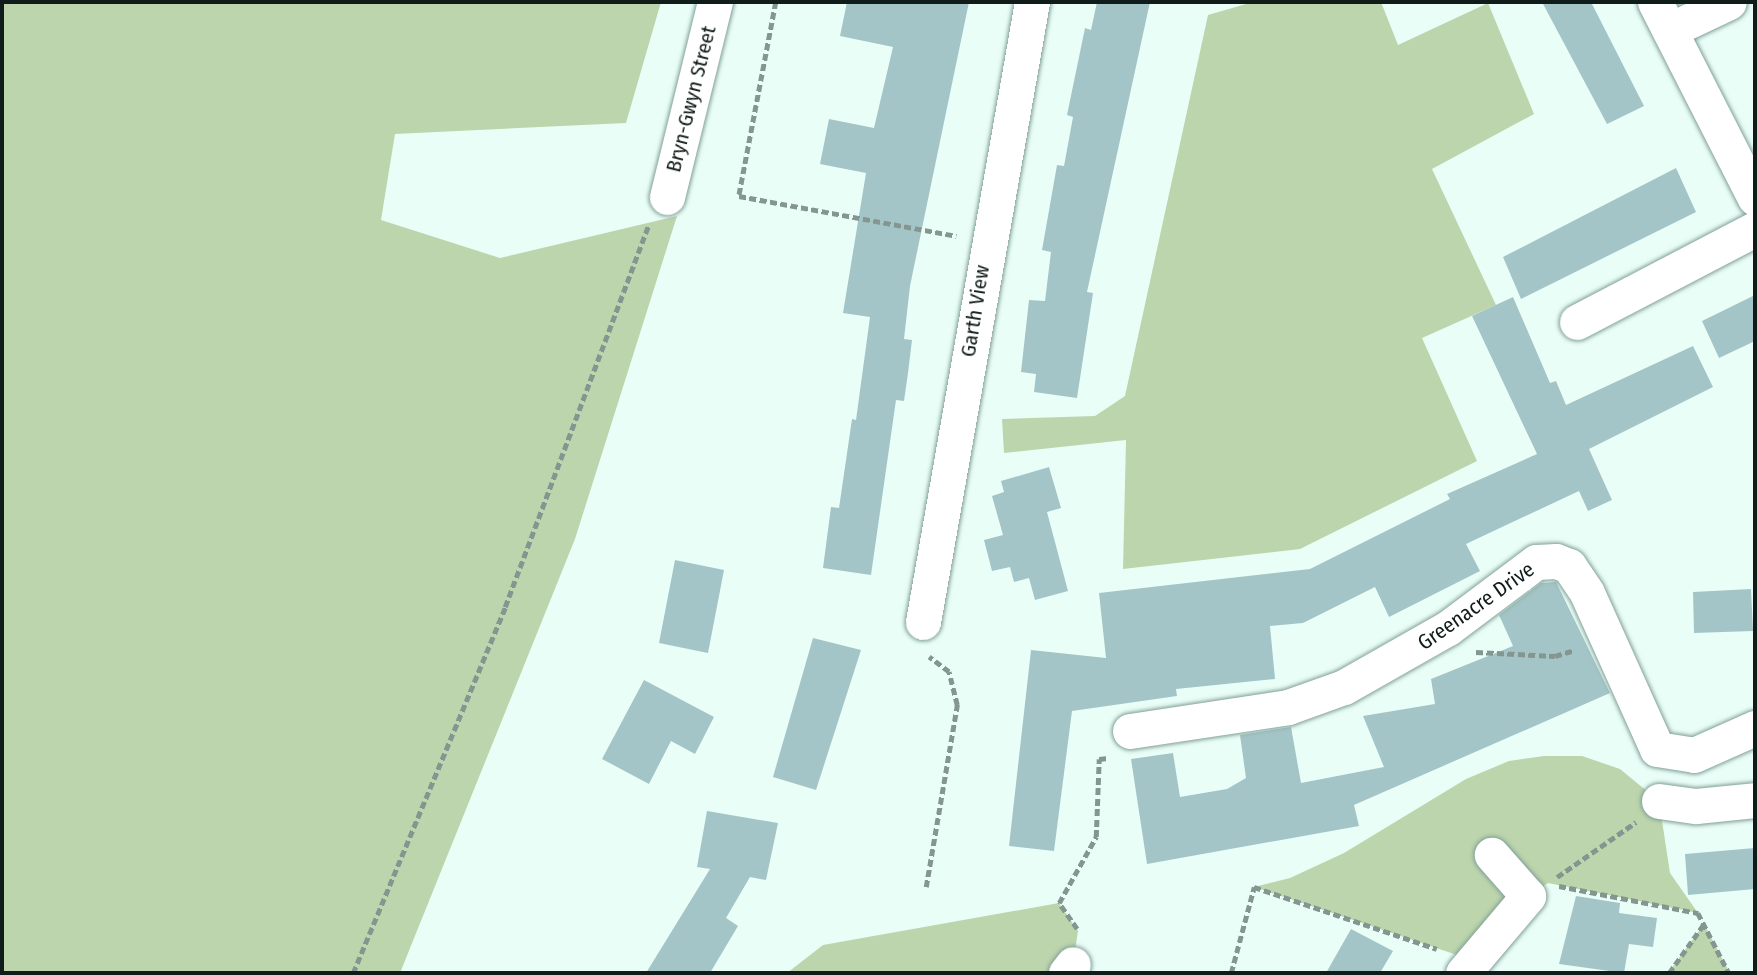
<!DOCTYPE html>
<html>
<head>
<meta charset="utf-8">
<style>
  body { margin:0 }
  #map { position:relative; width:1757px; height:975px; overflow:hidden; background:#eafef8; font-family:"Fira Sans Condensed",sans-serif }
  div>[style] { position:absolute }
  .green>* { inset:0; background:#bdd5ac }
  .building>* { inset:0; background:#a4c5c7 }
  .path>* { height:4.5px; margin-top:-2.25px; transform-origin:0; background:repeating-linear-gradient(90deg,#859691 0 7px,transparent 0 10.5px) }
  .roads { filter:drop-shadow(0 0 2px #81a098) drop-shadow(0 0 2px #81a098) }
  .minor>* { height:35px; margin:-17.5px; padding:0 17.5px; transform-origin:17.5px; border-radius:17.5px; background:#fff }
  span { translate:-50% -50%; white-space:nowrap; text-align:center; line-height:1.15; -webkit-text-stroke:7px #fff; paint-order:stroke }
  .street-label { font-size:21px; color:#101c1a }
  .frame { position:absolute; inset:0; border:4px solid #101c1a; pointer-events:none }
</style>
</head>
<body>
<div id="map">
  <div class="green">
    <i style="clip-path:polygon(2px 2px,661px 2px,626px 123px,395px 134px,381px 220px,500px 258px,677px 216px,575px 539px,400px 973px,2px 973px)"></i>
    <i style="clip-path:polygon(1253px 2px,1381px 2px,1398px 45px,1488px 3px,1534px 114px,1432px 169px,1496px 305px,1422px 338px,1477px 461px,1300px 549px,1123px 569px,1126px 440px,1004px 453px,1002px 419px,1095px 416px,1125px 396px,1208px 15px)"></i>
    <i style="clip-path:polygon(1544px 756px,1582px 756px,1620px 769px,1659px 801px,1670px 873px,1698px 913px,1548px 883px,1528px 896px,1472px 960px,1254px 887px,1290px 878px,1344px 853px,1466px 779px,1509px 761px)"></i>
    <i style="clip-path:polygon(1059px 903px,1078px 931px,1073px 964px,1066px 973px,787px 973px,823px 945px)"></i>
    <i style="clip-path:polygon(1704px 924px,1730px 973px,1668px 973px)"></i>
  </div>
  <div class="building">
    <i style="clip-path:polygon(847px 2px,969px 2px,910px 286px,904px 339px,912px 340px,908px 373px,904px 401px,896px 400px,871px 575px,823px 568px,831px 507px,839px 508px,852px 419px,856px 420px,870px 317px,843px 313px,866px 173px,820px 164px,829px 119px,874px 128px,893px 47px,840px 36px)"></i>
    <i style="clip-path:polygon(1097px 2px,1150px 2px,1087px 292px,1093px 293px,1077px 398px,1034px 392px,1036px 374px,1021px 372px,1029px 300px,1045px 301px,1051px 252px,1042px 250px,1057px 165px,1064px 166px,1073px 117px,1067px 115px,1085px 28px,1091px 30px)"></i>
    <i style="clip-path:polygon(1542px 2px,1591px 2px,1644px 106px,1607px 124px)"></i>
    <i style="clip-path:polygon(1676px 168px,1696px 212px,1521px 299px,1503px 257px)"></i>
    <i style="clip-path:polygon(1755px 295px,1755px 341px,1719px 358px,1702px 321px)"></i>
    <i style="clip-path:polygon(1513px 297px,1550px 383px,1556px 381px,1566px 405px,1693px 346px,1713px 387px,1589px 449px,1612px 500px,1588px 511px,1579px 491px,1466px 544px,1480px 571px,1389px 617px,1375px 587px,1303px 623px,1270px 626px,1275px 679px,1176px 689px,1177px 696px,1072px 711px,1054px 851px,1009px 846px,1031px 650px,1106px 658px,1099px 593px,1310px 569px,1450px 499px,1447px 494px,1537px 454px,1472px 316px)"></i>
    <i style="clip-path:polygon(1049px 467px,1061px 508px,1047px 512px,1068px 591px,1035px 600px,1029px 578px,1014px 582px,1010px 567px,992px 571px,984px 540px,1003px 535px,992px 496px,1004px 492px,1001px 481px)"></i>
    <i style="clip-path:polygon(675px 560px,724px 570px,708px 653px,659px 643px)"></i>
    <i style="clip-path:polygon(1556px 582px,1610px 693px,1354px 805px,1359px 826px,1147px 864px,1131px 759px,1173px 753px,1180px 797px,1227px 789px,1246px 778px,1240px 735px,1291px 727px,1301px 783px,1384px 767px,1363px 716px,1435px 704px,1431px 679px,1513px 646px,1499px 615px,1541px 583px)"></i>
    <i style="clip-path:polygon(1751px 589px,1753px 631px,1694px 633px,1693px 592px)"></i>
    <i style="clip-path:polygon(813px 638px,861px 650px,816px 790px,773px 777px)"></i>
    <i style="clip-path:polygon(644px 680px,714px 717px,695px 754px,671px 741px,649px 784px,602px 759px)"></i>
    <i style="clip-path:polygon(707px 811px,778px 823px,766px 880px,750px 877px,726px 918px,738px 926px,710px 973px,646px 973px,710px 869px,697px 867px)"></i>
    <i style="clip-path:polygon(1755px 848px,1755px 889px,1688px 895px,1685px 854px)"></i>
    <i style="clip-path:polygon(1576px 896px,1620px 903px,1619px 913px,1657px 918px,1653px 947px,1629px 944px,1624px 973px,1559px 964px)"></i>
    <i style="clip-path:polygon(1351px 929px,1393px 951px,1380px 973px,1326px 973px)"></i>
  </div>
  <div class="path">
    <i style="left:776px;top:2px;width:197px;rotate:100.8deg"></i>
    <i style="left:739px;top:196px;width:221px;rotate:10.4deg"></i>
    <i style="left:1476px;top:652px;width:79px;rotate:2.9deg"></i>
    <i style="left:1555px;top:656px;width:21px;rotate:-17deg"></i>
    <i style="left:1557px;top:877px;width:96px;rotate:-34.8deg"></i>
    <i style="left:1559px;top:886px;width:142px;rotate:11deg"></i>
    <i style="left:1698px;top:913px;width:68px;rotate:62.7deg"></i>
    <i style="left:926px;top:887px;width:185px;rotate:-80.3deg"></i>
    <i style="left:957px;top:705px;width:34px;rotate:-104deg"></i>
    <i style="left:949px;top:672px;width:25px;rotate:-143deg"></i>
    <i style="left:1077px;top:929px;width:32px;rotate:-125deg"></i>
    <i style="left:1059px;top:903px;width:76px;rotate:-60.7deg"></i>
    <i style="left:1096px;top:837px;width:78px;rotate:-87.8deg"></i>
    <i style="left:1099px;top:759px;width:9px;rotate:-6deg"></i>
    <i style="left:353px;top:973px;width:396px;rotate:-67.4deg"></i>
    <i style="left:505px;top:607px;width:409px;rotate:-69.4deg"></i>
    <i style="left:1231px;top:973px;width:89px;rotate:-75deg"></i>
    <i style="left:1254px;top:887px;width:193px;rotate:18.7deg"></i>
    <i style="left:1669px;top:973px;width:60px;rotate:-54.5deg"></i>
  </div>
  <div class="roads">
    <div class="minor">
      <i style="left:1655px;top:2px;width:220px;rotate:63deg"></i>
      <i style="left:1670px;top:30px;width:65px;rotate:-25.4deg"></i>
      <i style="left:667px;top:197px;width:201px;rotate:-76.2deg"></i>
      <i style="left:1577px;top:322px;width:201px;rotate:-27.6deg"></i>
      <i style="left:923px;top:622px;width:630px;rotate:-80.03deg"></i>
      <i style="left:1130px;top:731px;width:160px;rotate:-8.6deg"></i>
      <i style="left:1288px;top:707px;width:59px;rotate:-19.7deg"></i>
      <i style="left:1344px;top:687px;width:120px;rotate:-29.6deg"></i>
      <i style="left:1448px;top:628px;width:110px;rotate:-36.9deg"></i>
      <i style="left:1536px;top:562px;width:20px;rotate:-3deg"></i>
      <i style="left:1556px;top:561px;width:14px;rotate:21deg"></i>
      <i style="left:1569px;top:566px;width:32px;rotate:56deg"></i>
      <i style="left:1587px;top:593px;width:171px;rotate:65.8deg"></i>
      <i style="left:1657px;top:749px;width:37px;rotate:9deg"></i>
      <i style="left:1694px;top:755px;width:67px;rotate:-23.9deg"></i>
      <i style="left:1659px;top:801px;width:37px;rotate:8deg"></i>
      <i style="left:1696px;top:806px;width:59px;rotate:-5.8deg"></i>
      <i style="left:1066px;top:973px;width:11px;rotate:-52deg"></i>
      <i style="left:1463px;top:973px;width:101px;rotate:-49.8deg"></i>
      <i style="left:1528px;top:896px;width:55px;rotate:-131.3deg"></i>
    </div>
  </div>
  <div class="street-label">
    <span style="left:691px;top:99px;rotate:-76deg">Bryn-Gwyn Street</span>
    <span style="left:975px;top:311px;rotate:-81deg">Garth View</span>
    <span style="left:1476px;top:606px;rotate:-35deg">Greenacre Drive</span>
  </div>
  <div class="frame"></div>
</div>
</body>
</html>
